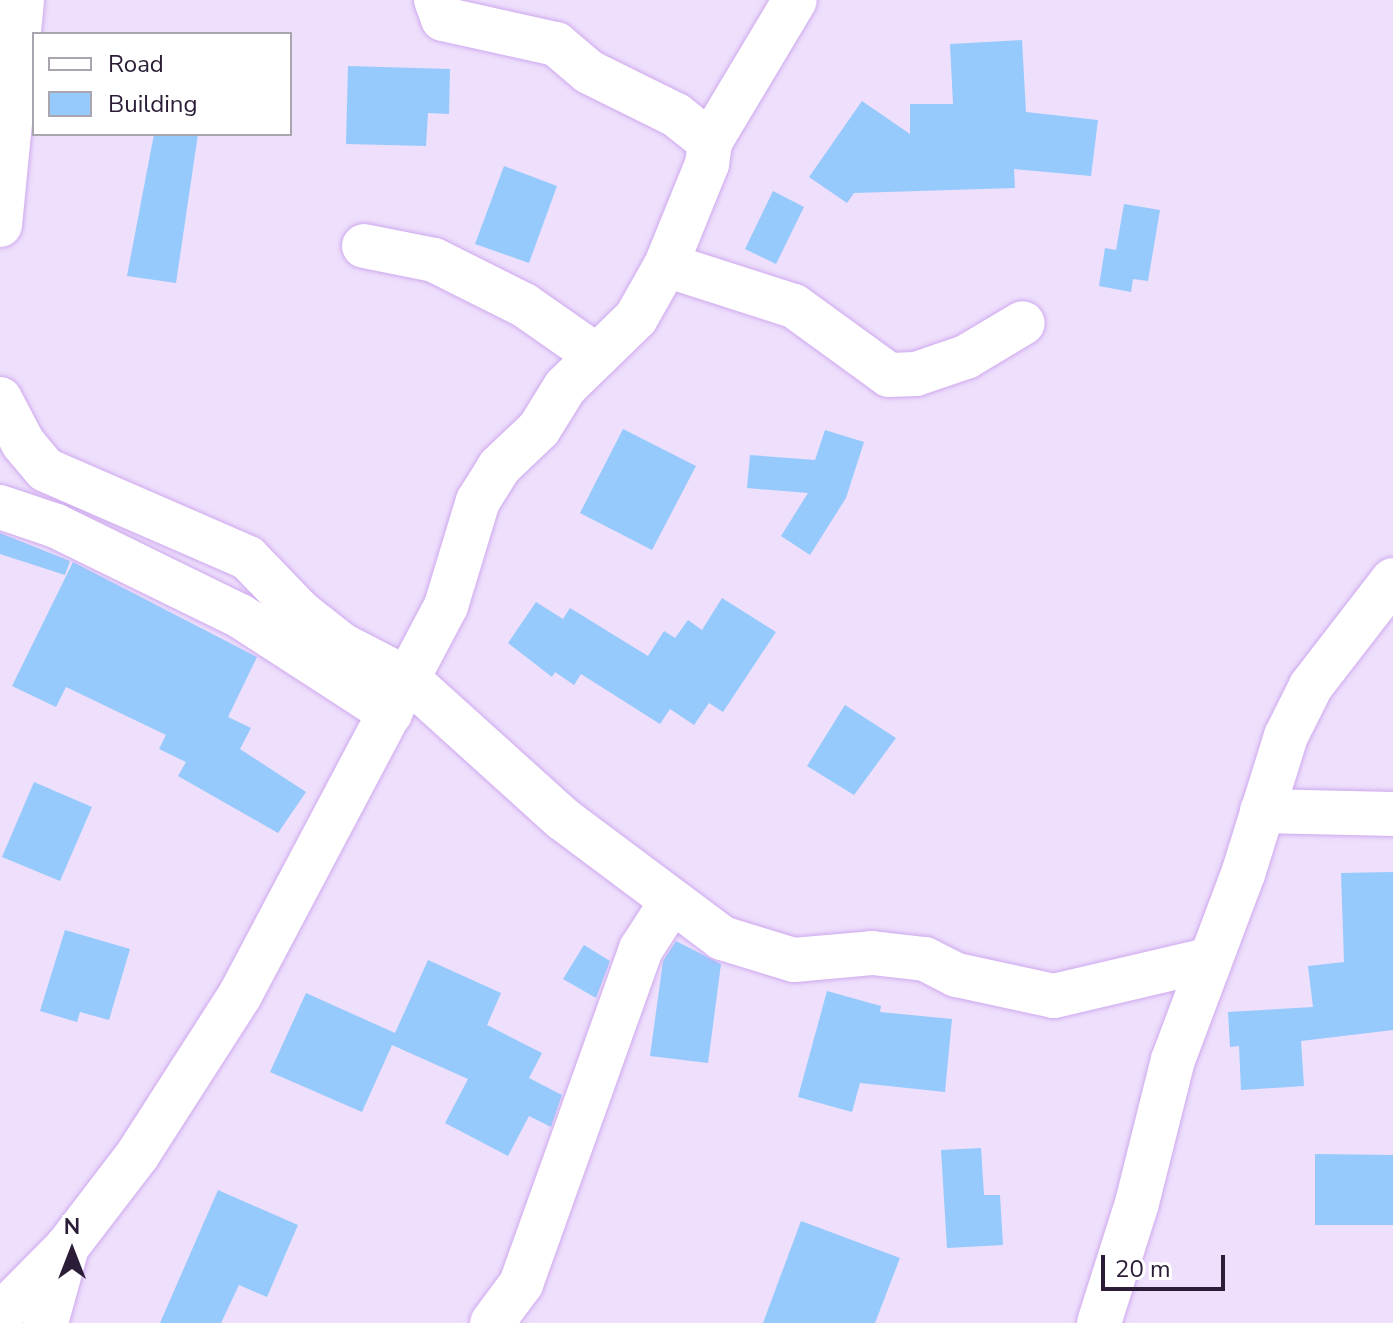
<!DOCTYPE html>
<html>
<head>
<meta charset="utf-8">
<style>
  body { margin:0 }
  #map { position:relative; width:1393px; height:1323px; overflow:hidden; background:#eedffc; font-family:"Nunito Sans",sans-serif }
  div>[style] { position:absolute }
  .building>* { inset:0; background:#96cafc }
  .roads { filter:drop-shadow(0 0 2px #cea9ee) drop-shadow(0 0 2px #cea9ee) }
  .minor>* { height:44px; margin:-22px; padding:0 22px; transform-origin:22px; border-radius:22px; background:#fff }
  span { translate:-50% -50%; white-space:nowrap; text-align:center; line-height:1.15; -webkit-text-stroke:8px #fff; paint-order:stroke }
  .legend { position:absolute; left:32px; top:32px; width:260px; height:104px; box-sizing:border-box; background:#fff; border:2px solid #aaa5af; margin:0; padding:10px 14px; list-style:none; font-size:24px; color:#2b1d37 }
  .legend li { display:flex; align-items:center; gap:16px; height:40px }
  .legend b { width:40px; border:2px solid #aaa5af }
  .north { position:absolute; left:32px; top:1211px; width:80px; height:80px; -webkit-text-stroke:6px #fff; paint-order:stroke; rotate:0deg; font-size:22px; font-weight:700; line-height:32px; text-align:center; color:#2b1d37 }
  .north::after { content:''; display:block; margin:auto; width:28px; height:36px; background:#2b1d37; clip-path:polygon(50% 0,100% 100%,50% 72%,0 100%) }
  .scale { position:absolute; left:1101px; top:1255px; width:124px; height:36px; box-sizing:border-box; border:4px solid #2b1d37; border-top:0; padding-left:10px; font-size:24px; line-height:28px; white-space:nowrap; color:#2b1d37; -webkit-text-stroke:6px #fff; paint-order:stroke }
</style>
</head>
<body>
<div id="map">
  <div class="building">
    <i style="clip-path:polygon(1022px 40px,1026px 112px,1098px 120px,1091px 176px,1014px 169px,1015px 188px,854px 193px,847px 203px,809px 177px,862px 101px,910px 134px,910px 104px,953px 104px,950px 44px)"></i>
    <i style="clip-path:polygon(348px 66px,450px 69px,449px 114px,428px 113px,426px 146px,346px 144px)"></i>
    <i style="clip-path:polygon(154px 134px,198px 134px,176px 283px,127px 276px)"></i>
    <i style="clip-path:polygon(504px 166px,557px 186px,529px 263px,475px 244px)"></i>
    <i style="clip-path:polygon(773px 191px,804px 207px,776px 264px,745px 249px)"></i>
    <i style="clip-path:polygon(1124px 204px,1160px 210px,1148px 281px,1133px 279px,1131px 292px,1099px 286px,1105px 248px,1116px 250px)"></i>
    <i style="clip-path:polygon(623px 429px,696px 466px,652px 550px,580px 513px)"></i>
    <i style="clip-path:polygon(825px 430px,864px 442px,846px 498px,810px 555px,781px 536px,808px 493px,747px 488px,750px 455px,815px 460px)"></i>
    <i style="clip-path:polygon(0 533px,70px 561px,65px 575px,0 554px)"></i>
    <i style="clip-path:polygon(73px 562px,257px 657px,228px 717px,251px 728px,240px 749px,306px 792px,278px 833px,178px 776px,186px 762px,159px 749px,166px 735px,66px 687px,56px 707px,12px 686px)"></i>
    <i style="clip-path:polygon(722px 598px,776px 632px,723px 712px,709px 703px,694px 725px,670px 709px,660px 724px,581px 674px,574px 685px,555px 672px,552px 677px,508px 643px,536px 602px,563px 619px,570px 608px,648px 656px,664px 631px,675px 638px,688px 620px,702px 630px)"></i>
    <i style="clip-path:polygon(845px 705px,896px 738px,854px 795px,807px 766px)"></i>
    <i style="clip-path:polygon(34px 782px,92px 807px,60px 881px,2px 857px)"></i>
    <i style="clip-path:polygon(1393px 872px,1393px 1030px,1301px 1041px,1304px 1086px,1241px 1090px,1239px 1046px,1230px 1047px,1228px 1012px,1313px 1007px,1308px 966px,1344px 962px,1341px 873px)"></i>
    <i style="clip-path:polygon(65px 930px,130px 949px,109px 1020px,80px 1012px,77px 1022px,40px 1011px)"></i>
    <i style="clip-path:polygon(676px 941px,721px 964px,708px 1063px,650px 1056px,663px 961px)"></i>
    <i style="clip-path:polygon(584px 945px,610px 961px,596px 998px,563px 979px)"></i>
    <i style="clip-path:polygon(428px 960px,501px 993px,487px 1025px,542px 1053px,529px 1078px,562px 1095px,551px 1127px,529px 1116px,508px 1156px,445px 1123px,468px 1079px,392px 1045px,362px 1112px,270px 1072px,306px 993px,395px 1033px)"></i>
    <i style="clip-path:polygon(827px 991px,881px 1006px,880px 1012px,952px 1019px,945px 1092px,860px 1083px,852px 1112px,798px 1097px)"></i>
    <i style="clip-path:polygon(981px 1148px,984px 1195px,1000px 1195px,1003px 1245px,947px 1248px,941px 1150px)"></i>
    <i style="clip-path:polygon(1315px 1154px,1393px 1155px,1393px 1225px,1315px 1225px)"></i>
    <i style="clip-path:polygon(218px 1190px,298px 1225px,267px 1297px,239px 1285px,221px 1323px,160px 1323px)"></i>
    <i style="clip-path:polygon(801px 1221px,900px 1258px,875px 1323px,763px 1323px)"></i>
  </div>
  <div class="roads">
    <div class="minor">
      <i style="left:436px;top:0;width:20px;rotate:70deg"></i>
      <i style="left:443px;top:19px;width:116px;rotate:12.5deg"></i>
      <i style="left:556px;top:44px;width:43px;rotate:40.3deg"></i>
      <i style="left:589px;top:72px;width:97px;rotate:26.3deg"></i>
      <i style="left:676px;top:115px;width:43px;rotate:38.5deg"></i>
      <i style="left:0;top:225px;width:226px;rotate:-84.4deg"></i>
      <i style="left:364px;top:246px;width:71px;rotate:11.3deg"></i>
      <i style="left:434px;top:260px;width:101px;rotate:26.6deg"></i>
      <i style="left:524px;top:305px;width:89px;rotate:34.9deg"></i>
      <i style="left:666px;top:265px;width:134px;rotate:17.8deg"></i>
      <i style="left:794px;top:306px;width:117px;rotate:36deg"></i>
      <i style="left:889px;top:375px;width:27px;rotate:-2deg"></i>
      <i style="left:916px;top:374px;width:53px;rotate:-18.8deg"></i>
      <i style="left:966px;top:357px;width:66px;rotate:-30.8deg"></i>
      <i style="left:0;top:399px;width:50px;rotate:62.4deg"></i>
      <i style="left:23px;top:443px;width:35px;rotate:50deg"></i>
      <i style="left:46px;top:470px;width:220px;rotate:23.5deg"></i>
      <i style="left:248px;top:558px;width:75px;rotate:46.1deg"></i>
      <i style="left:300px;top:612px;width:53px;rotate:38.2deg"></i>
      <i style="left:342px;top:645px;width:74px;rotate:27.3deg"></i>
      <i style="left:408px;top:679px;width:209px;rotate:42.1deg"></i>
      <i style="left:563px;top:819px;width:199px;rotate:36.8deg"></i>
      <i style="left:722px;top:938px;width:75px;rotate:17deg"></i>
      <i style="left:794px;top:960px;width:78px;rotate:-5.1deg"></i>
      <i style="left:872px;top:953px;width:53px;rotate:6.5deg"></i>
      <i style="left:925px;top:959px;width:36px;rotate:27deg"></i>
      <i style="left:957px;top:975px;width:99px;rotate:12.2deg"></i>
      <i style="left:1054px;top:996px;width:158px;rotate:-13.2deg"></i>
      <i style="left:0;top:507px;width:59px;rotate:18.7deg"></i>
      <i style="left:56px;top:526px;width:205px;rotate:26.1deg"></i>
      <i style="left:240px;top:616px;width:179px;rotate:32.9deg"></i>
      <i style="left:1262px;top:811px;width:131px;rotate:1.3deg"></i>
      <i style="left:0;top:1315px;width:95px;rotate:-45.4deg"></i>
      <i style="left:46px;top:1323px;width:79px;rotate:-74.6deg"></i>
      <i style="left:67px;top:1247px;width:117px;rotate:-52.6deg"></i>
      <i style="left:138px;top:1154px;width:189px;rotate:-57.3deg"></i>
      <i style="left:240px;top:995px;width:440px;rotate:-62.1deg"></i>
      <i style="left:446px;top:606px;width:110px;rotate:-73.1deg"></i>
      <i style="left:478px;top:501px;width:40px;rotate:-58deg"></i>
      <i style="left:499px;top:467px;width:55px;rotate:-43.5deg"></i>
      <i style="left:539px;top:429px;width:49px;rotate:-58.2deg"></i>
      <i style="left:565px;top:387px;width:99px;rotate:-44.2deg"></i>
      <i style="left:636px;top:318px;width:61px;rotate:-60.5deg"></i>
      <i style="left:666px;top:265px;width:109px;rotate:-67.9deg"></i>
      <i style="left:707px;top:164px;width:22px;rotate:-82deg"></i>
      <i style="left:710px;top:142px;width:165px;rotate:-59.1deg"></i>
      <i style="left:492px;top:1323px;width:49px;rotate:-53.4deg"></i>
      <i style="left:521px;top:1284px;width:356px;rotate:-70.3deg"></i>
      <i style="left:641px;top:949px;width:57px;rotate:-57.1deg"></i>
      <i style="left:1099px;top:1323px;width:126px;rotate:-72.4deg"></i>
      <i style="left:1137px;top:1203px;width:147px;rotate:-75.9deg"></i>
      <i style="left:1173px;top:1060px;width:199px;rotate:-69.4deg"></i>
      <i style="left:1243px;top:874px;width:145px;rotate:-72.7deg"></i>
      <i style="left:1286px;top:736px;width:56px;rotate:-63.4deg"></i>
      <i style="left:1311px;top:686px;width:134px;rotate:-52.3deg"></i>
    </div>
  </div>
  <ul class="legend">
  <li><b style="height:10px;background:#fff"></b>Road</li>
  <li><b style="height:22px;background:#96cafc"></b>Building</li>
  </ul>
  <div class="north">N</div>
  <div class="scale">20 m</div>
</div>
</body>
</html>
